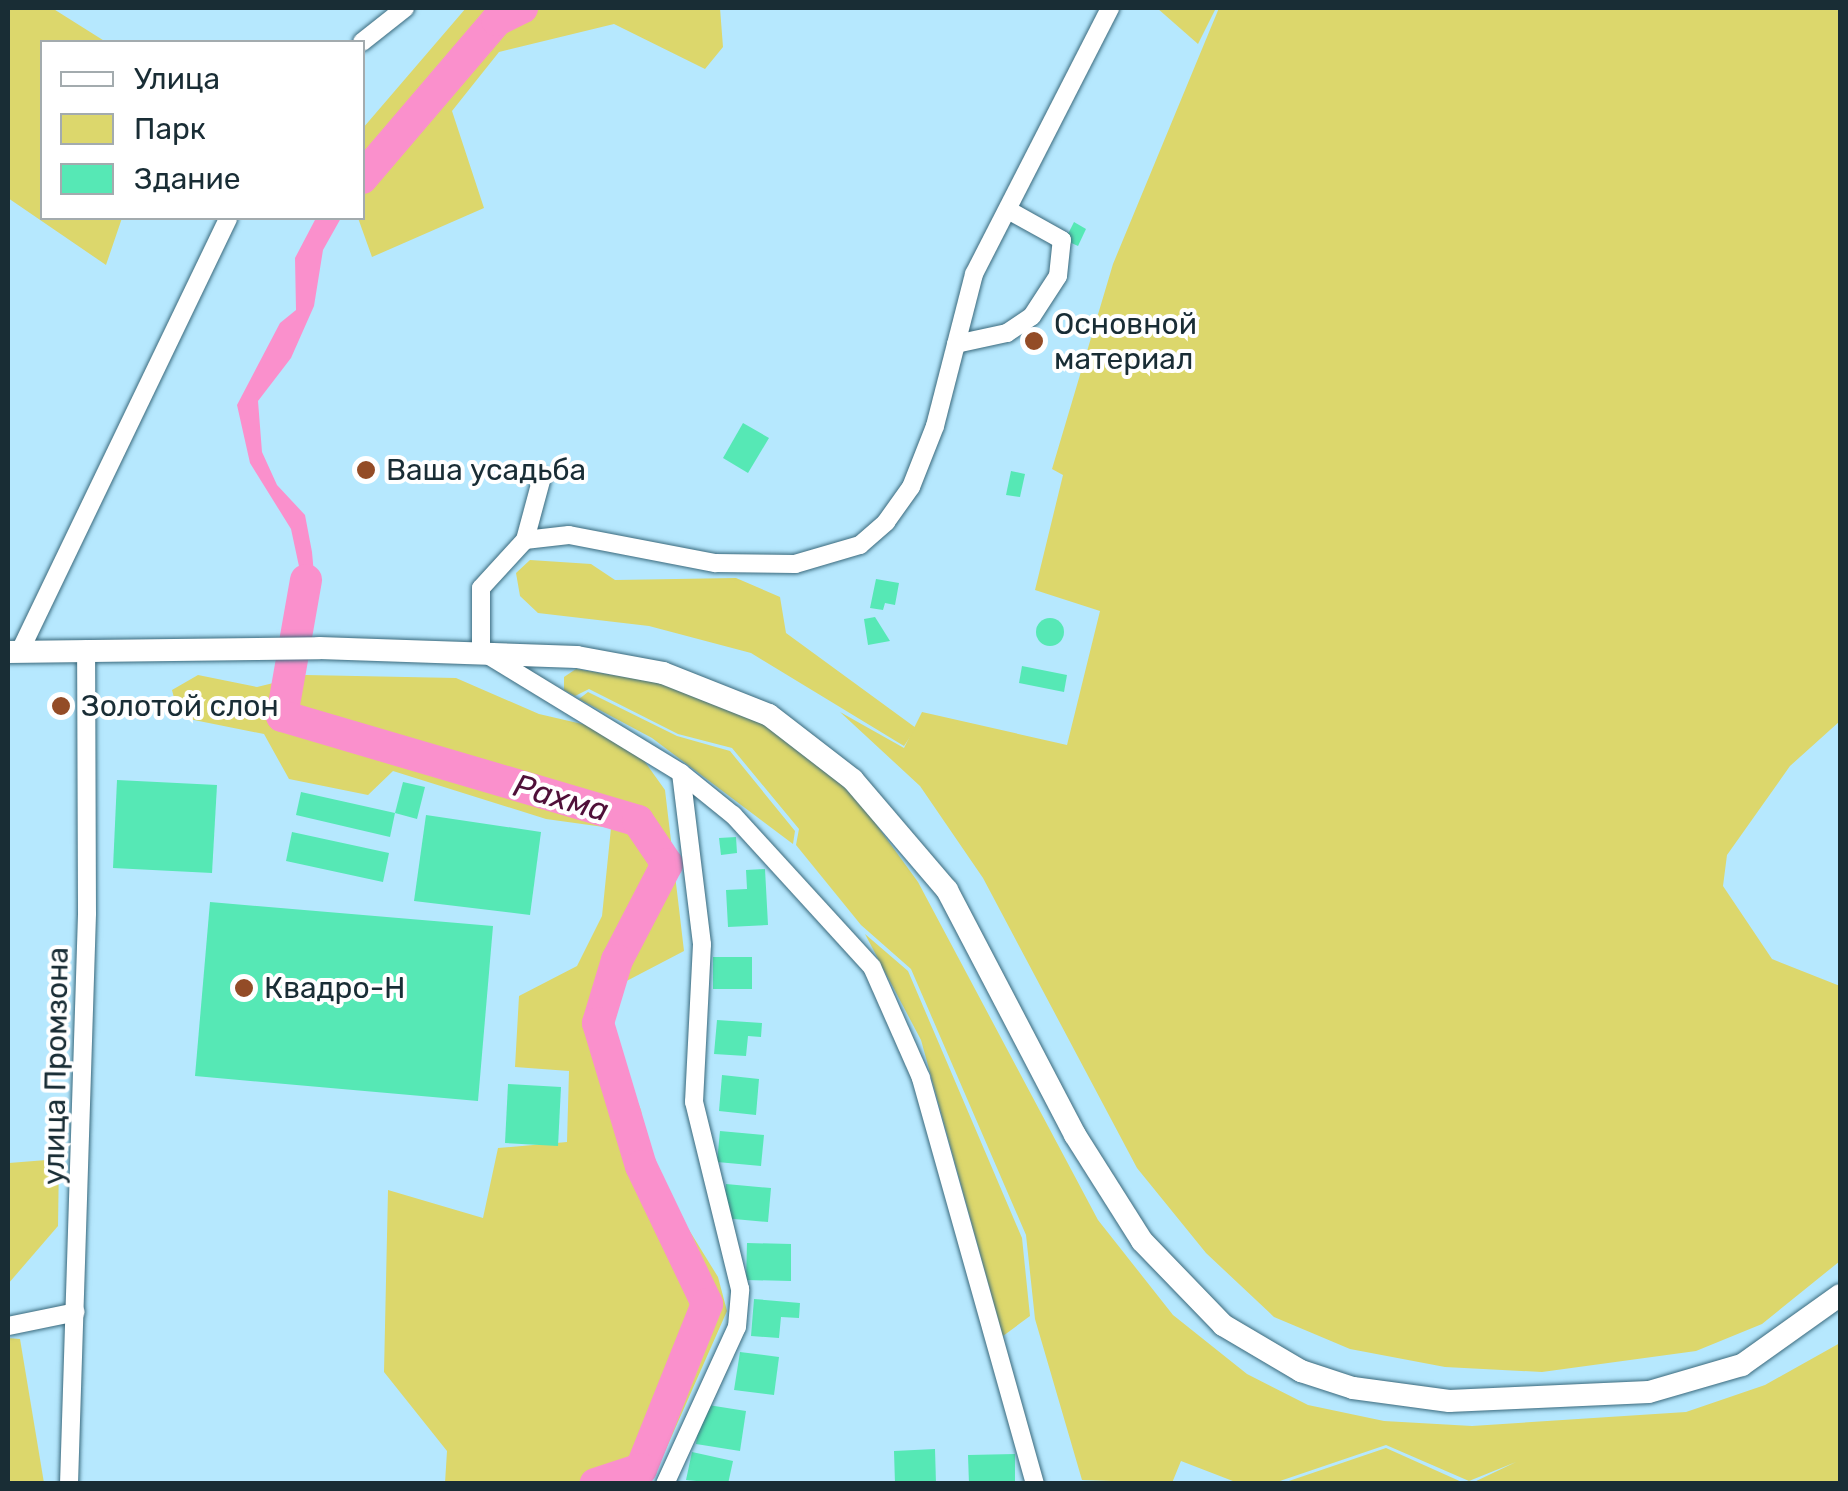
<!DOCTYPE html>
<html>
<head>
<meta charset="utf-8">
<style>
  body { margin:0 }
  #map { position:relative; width:1848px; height:1491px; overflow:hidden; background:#b6e8fe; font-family:Rubik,sans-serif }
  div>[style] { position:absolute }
  .green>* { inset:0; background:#dcd76c }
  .water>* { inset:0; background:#fa90cc }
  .river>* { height:32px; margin:-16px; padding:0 16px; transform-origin:16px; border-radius:16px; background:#fa90cc }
  .building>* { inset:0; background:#56e8b5 }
  .round { border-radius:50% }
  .roads { filter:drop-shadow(0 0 2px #3a697c) drop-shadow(0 0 2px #3a697c) }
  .minor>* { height:18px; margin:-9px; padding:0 9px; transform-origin:9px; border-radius:9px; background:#fff }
  .major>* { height:22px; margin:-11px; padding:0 11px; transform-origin:11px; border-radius:11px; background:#fff }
  .dots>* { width:28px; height:28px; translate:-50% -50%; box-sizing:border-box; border:5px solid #fff; border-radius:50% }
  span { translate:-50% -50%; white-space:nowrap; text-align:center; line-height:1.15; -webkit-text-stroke:8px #fff; paint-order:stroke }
  .poi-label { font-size:30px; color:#192d35 }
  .left { translate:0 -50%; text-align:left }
  .street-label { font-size:30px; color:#192d35 }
  .water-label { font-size:32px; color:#501039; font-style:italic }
  .frame { position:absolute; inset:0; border:10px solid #192d35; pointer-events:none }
  .legend { position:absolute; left:40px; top:40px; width:325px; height:180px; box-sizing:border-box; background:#fff; border:2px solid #a3abae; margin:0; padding:12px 18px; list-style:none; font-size:30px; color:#192d35 }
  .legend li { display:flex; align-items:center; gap:20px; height:50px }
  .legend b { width:50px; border:2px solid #a3abae }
</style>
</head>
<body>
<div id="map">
  <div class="green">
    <i style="clip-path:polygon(8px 8px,52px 8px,106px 42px,42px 42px,42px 218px,122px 218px,106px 265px,8px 198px)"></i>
    <i style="clip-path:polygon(466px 8px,720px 8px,723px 47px,705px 69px,614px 24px,499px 52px,452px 111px,484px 208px,372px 257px,358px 218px,363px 128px)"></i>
    <i style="clip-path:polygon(1157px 8px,1216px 8px,1198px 44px)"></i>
    <i style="clip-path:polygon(1219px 8px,1840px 8px,1840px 721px,1790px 766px,1727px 855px,1723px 886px,1772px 959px,1840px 986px,1840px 1261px,1762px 1324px,1696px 1351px,1542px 1372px,1445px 1367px,1350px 1349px,1274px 1317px,1206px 1253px,1137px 1168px,983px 878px,920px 786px,840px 712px,904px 748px,922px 712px,1067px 745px,1100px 611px,1035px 590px,1063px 475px,1052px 469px,1113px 264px)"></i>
    <i style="clip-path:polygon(530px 560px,591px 564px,615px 580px,736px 578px,780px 597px,786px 633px,916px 728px,904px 746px,751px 653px,649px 626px,538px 613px,520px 596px,516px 573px)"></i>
    <i style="clip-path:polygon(576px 669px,674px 685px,750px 715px,814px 755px,865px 809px,918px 882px,1098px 1220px,1173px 1315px,1247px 1374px,1308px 1405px,1384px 1421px,1472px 1426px,1686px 1412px,1765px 1385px,1840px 1343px,1840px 1483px,1472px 1483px,1516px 1462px,1469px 1481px,1386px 1445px,1274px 1483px,1238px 1483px,1181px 1461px,1172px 1483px,1082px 1480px,1035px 1319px,1026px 1235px,911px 969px,861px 925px,796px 845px,799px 829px,732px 748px,678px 734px,589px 689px,575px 696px,564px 690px,564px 677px)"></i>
    <i style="clip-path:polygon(198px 675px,257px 687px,306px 675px,456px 678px,539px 714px,625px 734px,665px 790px,684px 951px,594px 998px,641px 1110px,649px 1165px,718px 1277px,727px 1311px,651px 1483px,445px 1483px,447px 1451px,384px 1372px,388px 1190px,483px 1218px,498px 1148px,567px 1142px,569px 1071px,515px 1067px,519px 996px,577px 966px,602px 916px,611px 828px,546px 819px,393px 771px,368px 795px,289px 779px,264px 734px,179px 717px,172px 690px)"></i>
    <i style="clip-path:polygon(588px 692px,677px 736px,730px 751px,795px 831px,793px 844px,652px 738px,579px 699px)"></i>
    <i style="clip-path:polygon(865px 934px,908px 971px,1022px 1238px,1030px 1316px,1003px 1336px,921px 1040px)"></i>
    <i style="clip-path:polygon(59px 1159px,58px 1226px,8px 1284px,9px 1163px)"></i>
    <i style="clip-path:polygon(8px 1338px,20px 1339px,44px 1483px,8px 1483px)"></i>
    <i style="clip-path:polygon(1386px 1448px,1464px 1483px,1283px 1483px)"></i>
  </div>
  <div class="water">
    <i style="clip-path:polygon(316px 218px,341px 218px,323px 250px,314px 306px,291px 358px,258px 401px,262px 452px,277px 485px,305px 515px,312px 552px,315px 585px,303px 623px,286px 623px,300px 571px,291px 529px,250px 463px,237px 405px,280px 323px,296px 310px,295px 258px)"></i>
  </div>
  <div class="river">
    <i style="left:362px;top:178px;width:208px;rotate:-49.5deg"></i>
    <i style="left:497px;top:20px;width:28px;rotate:-26deg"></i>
    <i style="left:306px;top:580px;width:138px;rotate:100deg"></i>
    <i style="left:282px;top:716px;width:371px;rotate:16.4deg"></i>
    <i style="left:638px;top:821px;width:52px;rotate:56deg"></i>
    <i style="left:667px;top:864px;width:108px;rotate:117.5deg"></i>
    <i style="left:617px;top:960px;width:66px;rotate:106.8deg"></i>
    <i style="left:598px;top:1023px;width:149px;rotate:73.3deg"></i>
    <i style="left:641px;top:1166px;width:153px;rotate:64.4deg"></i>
    <i style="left:707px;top:1304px;width:178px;rotate:111.8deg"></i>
    <i style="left:641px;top:1469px;width:48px;rotate:161.9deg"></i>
  </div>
  <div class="building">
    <i style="clip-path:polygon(1074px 222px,1086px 229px,1078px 246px,1065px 240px)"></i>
    <i style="clip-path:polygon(743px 423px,769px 438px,748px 473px,723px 458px)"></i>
    <i style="clip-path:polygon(1011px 471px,1025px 474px,1020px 497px,1006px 495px)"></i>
    <i style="clip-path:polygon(876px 579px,899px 583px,895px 605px,885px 603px,883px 610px,870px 608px)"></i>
    <i style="clip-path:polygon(875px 617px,890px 641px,868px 645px,864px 619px)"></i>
    <i class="round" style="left:1036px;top:618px;width:28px;height:28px"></i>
    <i style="clip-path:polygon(1022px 666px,1067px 675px,1064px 692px,1019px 683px)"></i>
    <i style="clip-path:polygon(117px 780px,217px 785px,212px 873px,113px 868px)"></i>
    <i style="clip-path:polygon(403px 782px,425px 787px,417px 819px,395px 813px)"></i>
    <i style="clip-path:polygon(301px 792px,395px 813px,390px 837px,296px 815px)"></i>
    <i style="clip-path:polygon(426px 815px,541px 832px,530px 915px,414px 901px)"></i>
    <i style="clip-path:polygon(292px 832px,389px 853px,383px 882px,286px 861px)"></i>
    <i style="clip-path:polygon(736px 837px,737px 853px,721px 855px,719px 838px)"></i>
    <i style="clip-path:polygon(765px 869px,768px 925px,728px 927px,726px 890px,747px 889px,746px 870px)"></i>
    <i style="clip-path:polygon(210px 902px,493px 926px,478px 1101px,195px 1076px)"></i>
    <i style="clip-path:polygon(713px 957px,752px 957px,752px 989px,713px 989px)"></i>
    <i style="clip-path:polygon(717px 1020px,762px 1023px,761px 1037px,748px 1036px,746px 1056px,714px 1054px)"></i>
    <i style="clip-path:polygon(722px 1075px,759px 1079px,756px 1115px,719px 1111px)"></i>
    <i style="clip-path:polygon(508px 1084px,561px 1087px,558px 1146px,505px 1143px)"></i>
    <i style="clip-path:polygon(720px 1131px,764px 1135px,761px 1166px,717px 1162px)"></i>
    <i style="clip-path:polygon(726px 1184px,771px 1188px,768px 1222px,723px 1218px)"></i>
    <i style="clip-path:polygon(747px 1243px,791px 1244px,791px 1281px,746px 1280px)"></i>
    <i style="clip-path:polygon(754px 1299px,800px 1303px,799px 1318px,781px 1317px,779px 1338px,751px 1336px)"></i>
    <i style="clip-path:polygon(740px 1352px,779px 1357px,774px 1395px,734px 1390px)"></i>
    <i style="clip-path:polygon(702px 1404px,746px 1411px,740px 1451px,696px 1444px)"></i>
    <i style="clip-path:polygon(935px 1449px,936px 1484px,895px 1484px,894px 1451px)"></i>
    <i style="clip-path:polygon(692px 1452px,733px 1461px,728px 1484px,686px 1480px)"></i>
    <i style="clip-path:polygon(1015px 1454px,1015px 1484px,969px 1484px,968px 1455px)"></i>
  </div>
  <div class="roads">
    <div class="minor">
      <i style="left:362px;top:42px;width:55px;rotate:-38.3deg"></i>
      <i style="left:956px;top:344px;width:52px;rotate:-12.2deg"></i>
      <i style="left:1007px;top:333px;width:30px;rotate:-34deg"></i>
      <i style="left:1032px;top:316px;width:48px;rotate:-57deg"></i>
      <i style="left:1058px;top:276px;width:36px;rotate:-84deg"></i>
      <i style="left:1062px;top:240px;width:62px;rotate:-150.9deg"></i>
      <i style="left:525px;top:540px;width:65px;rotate:-74.9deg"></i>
      <i style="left:20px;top:651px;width:480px;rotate:-64.3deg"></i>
      <i style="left:8px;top:1326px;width:69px;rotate:-11.6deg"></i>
      <i style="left:69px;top:1484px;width:571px;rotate:-88.19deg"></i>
      <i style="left:87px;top:913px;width:264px;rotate:-90.2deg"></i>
      <i style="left:665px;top:1484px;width:173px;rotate:-65.4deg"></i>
      <i style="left:737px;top:1327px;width:38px;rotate:-85deg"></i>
      <i style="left:740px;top:1289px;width:193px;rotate:-103.8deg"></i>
      <i style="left:694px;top:1102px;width:158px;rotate:-87.1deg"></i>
      <i style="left:702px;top:944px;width:172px;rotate:-97deg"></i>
      <i style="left:1035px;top:1484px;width:422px;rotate:-105.7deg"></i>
      <i style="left:921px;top:1078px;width:121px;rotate:-113.8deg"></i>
      <i style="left:872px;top:967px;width:206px;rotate:-132.4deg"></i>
      <i style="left:733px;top:815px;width:67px;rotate:-141.1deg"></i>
      <i style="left:681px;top:773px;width:234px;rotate:-148.6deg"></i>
      <i style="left:481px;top:651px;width:63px;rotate:-90deg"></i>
      <i style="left:481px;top:588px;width:65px;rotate:-47.5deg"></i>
      <i style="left:525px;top:540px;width:44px;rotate:-6.5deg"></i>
      <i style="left:569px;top:535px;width:149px;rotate:10.9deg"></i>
      <i style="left:715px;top:563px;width:80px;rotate:0.7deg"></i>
      <i style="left:795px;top:564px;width:68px;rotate:-16.3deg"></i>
      <i style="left:860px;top:545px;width:35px;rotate:-41deg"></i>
      <i style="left:886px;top:522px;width:43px;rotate:-54.5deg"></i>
      <i style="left:911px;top:487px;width:66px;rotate:-68.5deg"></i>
      <i style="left:935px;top:426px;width:157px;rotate:-75.6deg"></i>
      <i style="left:974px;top:274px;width:299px;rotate:-62.9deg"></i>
    </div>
    <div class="major">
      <i style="left:8px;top:652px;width:311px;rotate:-0.7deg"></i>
      <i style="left:319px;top:648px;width:258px;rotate:2deg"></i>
      <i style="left:577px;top:657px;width:87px;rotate:10.5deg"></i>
      <i style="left:663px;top:673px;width:114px;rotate:21.6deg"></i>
      <i style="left:769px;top:715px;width:106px;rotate:37.7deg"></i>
      <i style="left:853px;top:780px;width:145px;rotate:49.5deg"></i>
      <i style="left:947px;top:890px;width:276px;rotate:62.4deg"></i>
      <i style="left:1075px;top:1135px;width:125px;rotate:57.7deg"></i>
      <i style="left:1142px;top:1241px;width:117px;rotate:46deg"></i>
      <i style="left:1223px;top:1325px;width:91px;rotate:30.5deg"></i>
      <i style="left:1301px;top:1371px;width:55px;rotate:18.1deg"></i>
      <i style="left:1353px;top:1388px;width:97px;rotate:7.7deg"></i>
      <i style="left:1449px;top:1401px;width:200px;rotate:-2.6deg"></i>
      <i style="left:1649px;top:1392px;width:97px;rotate:-16.2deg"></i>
      <i style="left:1742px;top:1365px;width:120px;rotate:-35.5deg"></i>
    </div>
  </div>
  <div class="dots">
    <i style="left:1034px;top:341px;background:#934c27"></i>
    <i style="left:366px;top:470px;background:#934c27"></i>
    <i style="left:61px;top:706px;background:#934c27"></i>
    <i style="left:244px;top:988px;background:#934c27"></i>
  </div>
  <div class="poi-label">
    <span class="left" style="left:1054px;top:341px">Основной<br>материал</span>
    <span class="left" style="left:386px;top:470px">Ваша усадьба</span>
    <span class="left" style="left:81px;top:706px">Золотой слон</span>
    <span class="left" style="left:264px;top:988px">Квадро-Н</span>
  </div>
  <div class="street-label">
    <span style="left:56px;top:1066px;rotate:-89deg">улица Промзона</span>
  </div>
  <div class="water-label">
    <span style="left:561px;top:798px;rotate:16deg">Рахма</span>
  </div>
  <div class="frame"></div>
  <ul class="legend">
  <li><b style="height:12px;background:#fff"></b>Улица</li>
  <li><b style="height:28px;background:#dcd76c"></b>Парк</li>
  <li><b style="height:28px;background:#56e8b5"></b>Здание</li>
  </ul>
</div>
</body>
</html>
